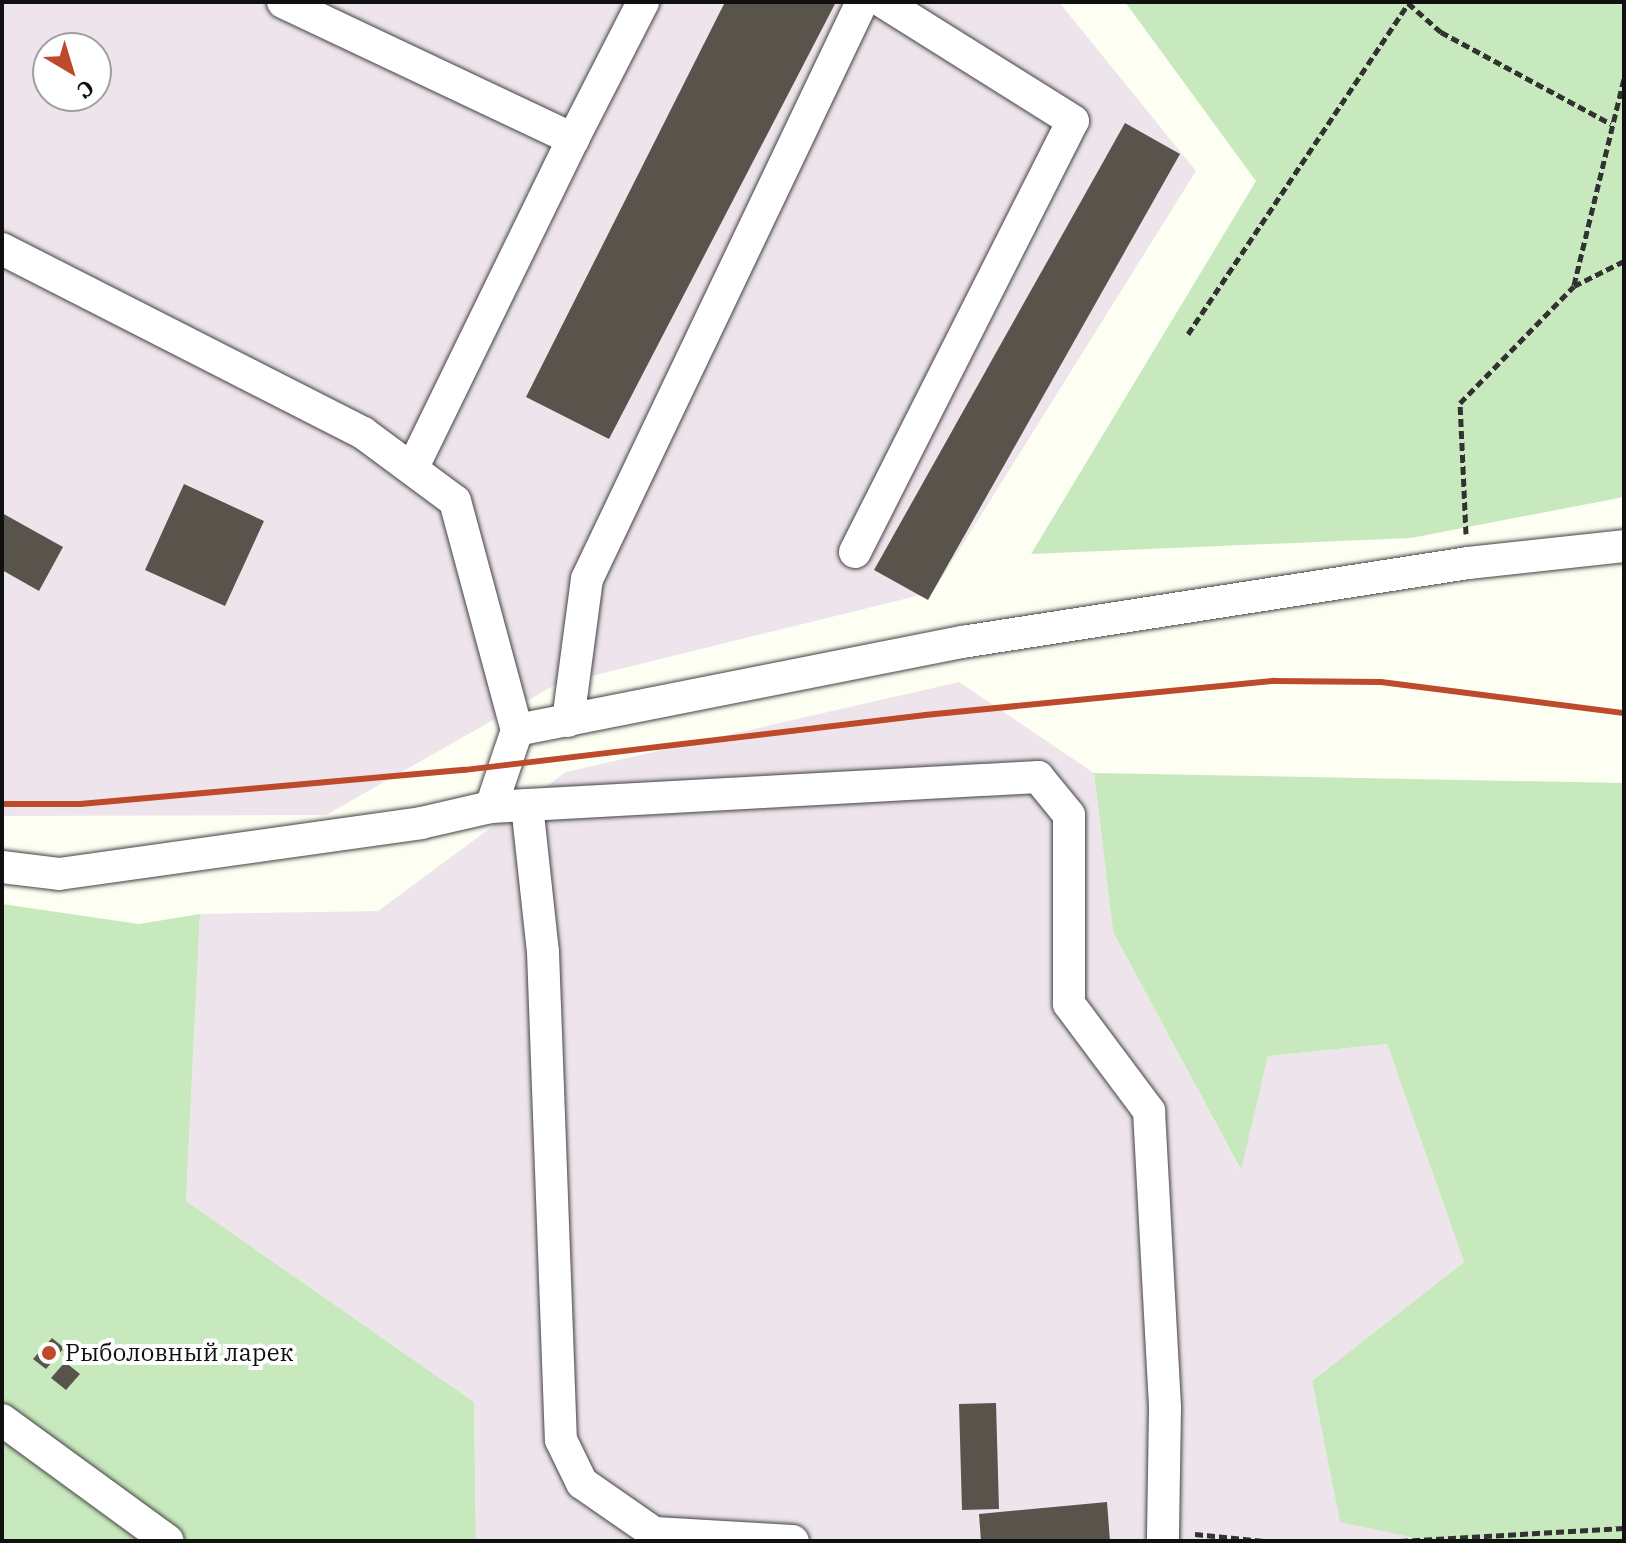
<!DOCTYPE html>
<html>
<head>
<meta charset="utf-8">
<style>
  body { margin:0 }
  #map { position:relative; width:1626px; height:1543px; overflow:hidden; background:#fefff3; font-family:"IBM Plex Serif",serif }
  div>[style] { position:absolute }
  .industrial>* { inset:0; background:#eee5ec }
  .green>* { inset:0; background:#c8e9bd }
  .building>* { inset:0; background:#58544c }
  .path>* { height:5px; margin-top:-2.5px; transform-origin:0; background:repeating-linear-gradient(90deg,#323232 0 8px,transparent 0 12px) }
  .roads { filter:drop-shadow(0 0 2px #434343) drop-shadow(0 0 2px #434343) }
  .minor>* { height:32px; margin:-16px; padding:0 16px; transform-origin:16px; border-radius:16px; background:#fff }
  .rail>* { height:6px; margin:-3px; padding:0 3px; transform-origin:3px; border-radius:3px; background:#bd4a2b }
  .dots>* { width:22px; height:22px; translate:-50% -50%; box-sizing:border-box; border:4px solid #fff; border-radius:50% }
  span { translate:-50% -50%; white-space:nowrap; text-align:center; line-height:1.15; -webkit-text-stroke:8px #fff; paint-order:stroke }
  .poi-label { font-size:24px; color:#101010 }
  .left { translate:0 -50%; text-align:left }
  .frame { position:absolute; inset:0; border:4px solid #101010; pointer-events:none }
  .north { position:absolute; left:32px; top:32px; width:80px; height:80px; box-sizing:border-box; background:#fff; border:2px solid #9f9f9f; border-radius:50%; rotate:142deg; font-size:22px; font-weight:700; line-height:32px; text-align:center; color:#101010 }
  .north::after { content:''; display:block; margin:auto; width:28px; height:36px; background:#bd4a2b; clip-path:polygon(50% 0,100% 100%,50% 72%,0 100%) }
</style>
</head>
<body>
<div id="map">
  <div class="industrial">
    <i style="clip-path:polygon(evenodd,2px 2px,1059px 2px,1196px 171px,933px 592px,555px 685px,326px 815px,2px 816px,2px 2px,48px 48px,96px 48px,96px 96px,48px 96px,48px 48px)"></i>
    <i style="clip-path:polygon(959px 682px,1094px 773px,1113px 932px,1240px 1169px,1268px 1056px,1387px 1044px,1464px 1262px,1312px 1381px,1340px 1521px,1429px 1541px,476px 1541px,474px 1402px,186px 1201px,200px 914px,378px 911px,566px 772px)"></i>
  </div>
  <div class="green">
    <i style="clip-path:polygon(1125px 2px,1624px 2px,1624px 497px,1411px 538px,1031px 554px,1256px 181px)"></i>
    <i style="clip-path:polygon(1094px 773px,1624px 783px,1624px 1541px,1429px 1541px,1340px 1522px,1312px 1381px,1464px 1262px,1387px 1044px,1268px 1056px,1241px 1170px,1113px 932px)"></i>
    <i style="clip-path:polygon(2px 904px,139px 924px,200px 914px,186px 1201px,474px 1402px,476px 1541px,2px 1541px)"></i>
  </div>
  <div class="building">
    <i style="clip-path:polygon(725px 2px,836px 2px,609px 439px,526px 397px)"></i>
    <i style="clip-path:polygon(1125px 123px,1180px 154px,928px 600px,874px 570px)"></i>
    <i style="clip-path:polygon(184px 484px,264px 521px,225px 606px,145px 570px)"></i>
    <i style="clip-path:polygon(2px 513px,63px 547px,39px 591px,2px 570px)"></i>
    <i style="clip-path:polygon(52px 1338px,64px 1348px,46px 1369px,33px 1359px)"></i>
    <i style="clip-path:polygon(65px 1362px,80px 1374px,66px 1390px,51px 1378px)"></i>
    <i style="clip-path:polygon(996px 1403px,999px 1509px,962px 1510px,959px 1404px)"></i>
    <i style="clip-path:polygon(1107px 1502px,1110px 1541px,981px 1541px,979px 1514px)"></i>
  </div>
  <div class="path">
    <i style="left:1408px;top:3px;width:44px;rotate:41.3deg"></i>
    <i style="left:1441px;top:32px;width:193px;rotate:28.4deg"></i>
    <i style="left:1574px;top:285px;width:213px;rotate:-76.4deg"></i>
    <i style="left:1188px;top:334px;width:397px;rotate:-56.3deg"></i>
    <i style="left:1466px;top:534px;width:131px;rotate:-92.6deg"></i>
    <i style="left:1460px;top:403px;width:163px;rotate:-45.7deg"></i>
    <i style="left:1574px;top:286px;width:56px;rotate:-26.6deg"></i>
    <i style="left:1195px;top:1534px;width:69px;rotate:5.8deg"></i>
    <i style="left:1400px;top:1541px;width:224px;rotate:-3.3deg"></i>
  </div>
  <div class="roads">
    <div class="minor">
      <i style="left:283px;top:2px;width:321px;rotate:25.3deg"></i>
      <i style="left:573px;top:139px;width:367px;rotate:116deg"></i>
      <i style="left:573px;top:139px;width:154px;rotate:-62.9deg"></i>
      <i style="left:2px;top:249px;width:405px;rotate:27deg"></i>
      <i style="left:363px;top:433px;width:114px;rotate:36.5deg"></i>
      <i style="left:455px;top:501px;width:237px;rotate:74.9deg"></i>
      <i style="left:855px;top:552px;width:483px;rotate:-63.2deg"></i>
      <i style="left:1073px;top:121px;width:224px;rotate:-147.9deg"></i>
      <i style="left:568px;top:721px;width:143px;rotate:-82.4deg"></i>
      <i style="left:587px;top:579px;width:639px;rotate:-64.52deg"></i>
      <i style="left:527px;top:805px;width:148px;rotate:83.8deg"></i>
      <i style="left:543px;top:952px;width:488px;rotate:87.9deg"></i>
      <i style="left:561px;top:1440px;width:48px;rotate:64deg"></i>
      <i style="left:582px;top:1483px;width:88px;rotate:34.8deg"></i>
      <i style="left:654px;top:1533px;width:139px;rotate:3.3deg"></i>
      <i style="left:491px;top:807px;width:548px;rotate:-3.14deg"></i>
      <i style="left:1038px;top:777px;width:49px;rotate:50.8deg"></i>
      <i style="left:1069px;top:815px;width:189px;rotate:90deg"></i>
      <i style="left:1069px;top:1004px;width:134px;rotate:53.2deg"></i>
      <i style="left:1149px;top:1111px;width:297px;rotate:86.9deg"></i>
      <i style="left:1165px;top:1408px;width:133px;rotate:90.9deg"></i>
      <i style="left:2px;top:867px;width:57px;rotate:7deg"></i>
      <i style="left:59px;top:874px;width:366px;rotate:-8deg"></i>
      <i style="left:421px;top:823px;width:72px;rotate:-12.9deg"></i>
      <i style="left:491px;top:807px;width:81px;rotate:-71.3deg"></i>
      <i style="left:517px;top:730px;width:454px;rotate:-11.2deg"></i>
      <i style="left:962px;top:642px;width:512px;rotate:-8.87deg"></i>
      <i style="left:1468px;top:563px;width:157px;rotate:-6.2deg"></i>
      <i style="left:2px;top:1420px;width:205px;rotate:36.1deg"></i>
    </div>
  </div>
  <div class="rail">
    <i style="left:2px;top:804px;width:78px"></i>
    <i style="left:80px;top:804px;width:386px;rotate:-5.1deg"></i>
    <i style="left:464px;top:770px;width:464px;rotate:-6.8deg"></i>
    <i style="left:925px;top:715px;width:351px;rotate:-5.6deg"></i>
    <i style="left:1274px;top:681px;width:107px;rotate:0.5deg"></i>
    <i style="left:1381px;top:682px;width:245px;rotate:7.3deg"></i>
  </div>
  <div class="dots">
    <i style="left:49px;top:1353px;background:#bd4a2b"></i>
  </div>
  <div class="poi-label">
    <span class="left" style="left:65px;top:1353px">Рыболовный ларек</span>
  </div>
  <div class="frame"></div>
  <div class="north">С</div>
</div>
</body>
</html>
